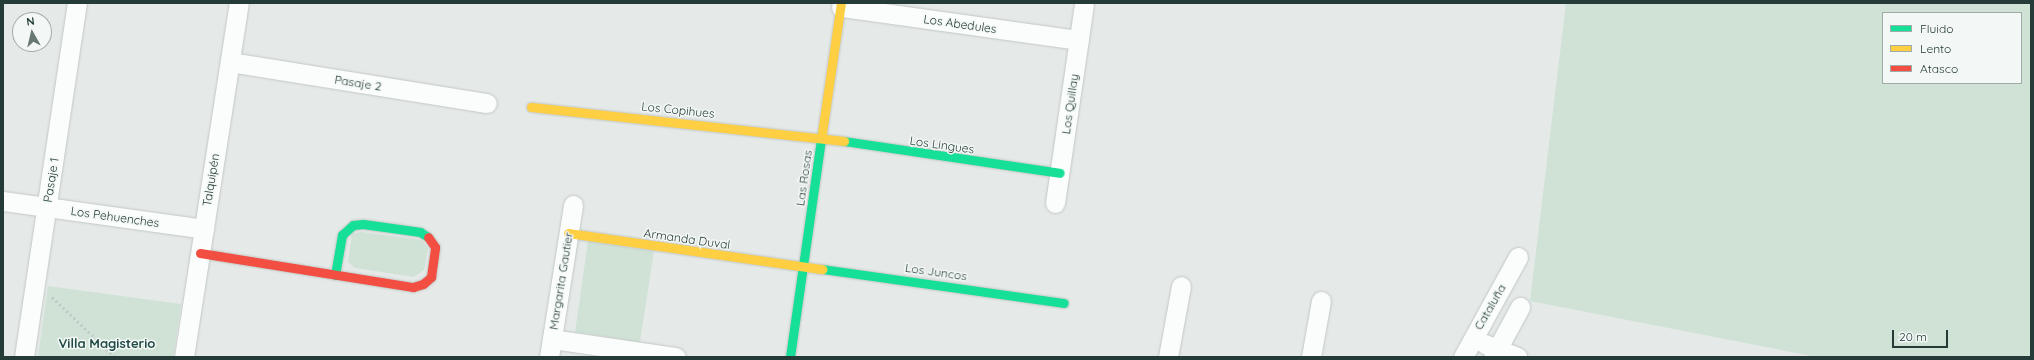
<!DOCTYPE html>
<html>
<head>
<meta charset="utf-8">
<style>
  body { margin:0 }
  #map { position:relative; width:2034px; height:360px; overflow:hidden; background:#e5eae8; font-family:Quicksand,sans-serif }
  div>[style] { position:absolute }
  .green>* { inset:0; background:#d0e2d6 }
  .path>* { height:2.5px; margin-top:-1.25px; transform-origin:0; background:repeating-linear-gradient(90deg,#c2cac7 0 2px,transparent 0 5px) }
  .roads { filter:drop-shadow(0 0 1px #c2c7c5) drop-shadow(0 0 1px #c2c7c5) }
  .street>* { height:19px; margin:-9.5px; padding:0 9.5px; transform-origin:9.5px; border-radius:9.5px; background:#fbfcfc }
  .fast>* { height:9px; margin:-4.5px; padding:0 4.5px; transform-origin:4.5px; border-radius:4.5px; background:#16e098 }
  .slow>* { height:9px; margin:-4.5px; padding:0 4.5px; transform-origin:4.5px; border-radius:4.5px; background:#ffcf43 }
  .jam>* { height:9px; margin:-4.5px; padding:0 4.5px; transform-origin:4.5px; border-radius:4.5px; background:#f24e42 }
  span { translate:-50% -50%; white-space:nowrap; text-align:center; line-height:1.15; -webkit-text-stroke:3px #f3f8f6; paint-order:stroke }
  .street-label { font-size:12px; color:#243b37 }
  .neighbourhood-label { font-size:13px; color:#214c45; font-weight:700 }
  .frame { position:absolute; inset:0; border:4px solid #243b37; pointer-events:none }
  .legend { position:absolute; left:1882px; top:12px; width:140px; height:72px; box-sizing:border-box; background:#f3f8f6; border:1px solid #a0acaa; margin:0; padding:5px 7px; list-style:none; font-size:12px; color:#243b37 }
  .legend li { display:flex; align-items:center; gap:8px; height:20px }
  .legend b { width:20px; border:1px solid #a0acaa }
  .north { position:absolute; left:12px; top:12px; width:40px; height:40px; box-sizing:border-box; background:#f3f8f6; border:1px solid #a0acaa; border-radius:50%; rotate:352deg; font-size:11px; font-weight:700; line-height:16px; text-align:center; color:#243b37 }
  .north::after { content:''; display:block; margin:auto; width:14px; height:18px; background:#687875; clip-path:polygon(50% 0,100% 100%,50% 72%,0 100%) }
  .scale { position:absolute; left:1892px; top:330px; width:56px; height:18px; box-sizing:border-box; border:2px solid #243b37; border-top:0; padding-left:5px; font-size:12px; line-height:14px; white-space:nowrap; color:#243b37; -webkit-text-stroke:3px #f3f8f6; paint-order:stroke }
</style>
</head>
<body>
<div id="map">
  <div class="green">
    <i style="clip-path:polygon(evenodd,1566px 3px,2031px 3px,2031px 357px,1817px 357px,1530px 301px,1566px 3px,1883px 13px,2021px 13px,2021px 83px,1883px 83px,1883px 13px)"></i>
    <i style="clip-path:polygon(361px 232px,421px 240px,428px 248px,424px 270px,414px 277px,355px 268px,348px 262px,352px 234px)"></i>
    <i style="clip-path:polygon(588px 241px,654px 251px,640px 342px,575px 332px)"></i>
    <i style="clip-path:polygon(48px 286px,181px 304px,173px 357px,38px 357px)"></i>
  </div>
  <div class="path">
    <i style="left:52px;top:297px;width:87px;rotate:43.6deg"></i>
  </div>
  <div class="roads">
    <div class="street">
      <i style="left:841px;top:7px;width:240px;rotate:7.9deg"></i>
      <i style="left:230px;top:62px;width:260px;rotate:9.1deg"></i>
      <i style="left:3px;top:201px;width:203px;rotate:7.9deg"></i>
      <i style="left:1055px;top:203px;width:200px;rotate:-81.7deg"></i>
      <i style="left:552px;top:339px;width:125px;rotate:8.3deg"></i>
      <i style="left:1485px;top:344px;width:35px;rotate:22deg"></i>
      <i style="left:24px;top:357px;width:358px;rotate:-81.5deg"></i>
      <i style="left:184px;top:357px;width:358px;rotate:-81.2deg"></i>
      <i style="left:549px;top:357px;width:154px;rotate:-81deg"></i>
      <i style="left:1168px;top:357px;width:72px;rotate:-79.6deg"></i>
      <i style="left:1311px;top:357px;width:57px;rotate:-79.9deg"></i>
      <i style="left:1463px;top:357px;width:114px;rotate:-61.2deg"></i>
      <i style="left:1493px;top:357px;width:57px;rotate:-61.6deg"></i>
    </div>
    <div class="fast">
      <i style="left:844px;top:141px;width:218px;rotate:8.4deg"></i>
      <i style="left:822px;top:269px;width:244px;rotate:8deg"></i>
      <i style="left:335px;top:275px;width:41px;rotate:-80.1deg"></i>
      <i style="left:342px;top:235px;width:15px;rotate:-42deg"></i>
      <i style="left:353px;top:225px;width:10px;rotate:-6deg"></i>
      <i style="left:363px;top:224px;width:58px;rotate:8deg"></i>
      <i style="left:420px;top:232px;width:9px;rotate:32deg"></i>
      <i style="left:790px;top:357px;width:226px;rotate:-81.9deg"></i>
    </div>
    <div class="slow">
      <i style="left:531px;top:107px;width:315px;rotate:6.2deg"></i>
      <i style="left:822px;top:133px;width:131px;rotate:-81.7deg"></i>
      <i style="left:568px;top:233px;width:257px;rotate:8.1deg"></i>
    </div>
    <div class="jam">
      <i style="left:200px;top:253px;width:216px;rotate:9.1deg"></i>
      <i style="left:413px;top:287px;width:10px;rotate:-17deg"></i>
      <i style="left:423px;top:284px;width:11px;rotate:-41deg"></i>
      <i style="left:431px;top:277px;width:30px;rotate:-82deg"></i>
      <i style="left:435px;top:247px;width:12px;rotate:-125deg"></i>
    </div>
  </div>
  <div class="street-label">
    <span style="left:960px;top:24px;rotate:8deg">Los Abedules</span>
    <span style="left:358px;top:83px;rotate:9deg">Pasaje 2</span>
    <span style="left:1070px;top:104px;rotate:-82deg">Los Quillay</span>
    <span style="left:678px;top:110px;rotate:6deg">Los Copihues</span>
    <span style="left:942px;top:145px;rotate:8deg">Los Lingues</span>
    <span style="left:804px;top:178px;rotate:-82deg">Las Rosas</span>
    <span style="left:51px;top:180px;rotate:-81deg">Pasaje 1</span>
    <span style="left:211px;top:180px;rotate:-81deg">Talquipén</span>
    <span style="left:115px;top:217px;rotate:8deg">Los Pehuenches</span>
    <span style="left:687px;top:239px;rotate:8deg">Armanda Duval</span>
    <span style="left:936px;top:272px;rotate:8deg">Los Juncos</span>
    <span style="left:561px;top:281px;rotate:-81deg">Margarita Gautier</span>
    <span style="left:1490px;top:307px;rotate:-60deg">Cataluña</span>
  </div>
  <div class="neighbourhood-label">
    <span style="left:107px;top:343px">Villa Magisterio</span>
  </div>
  <div class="frame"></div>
  <ul class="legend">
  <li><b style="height:5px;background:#16e098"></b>Fluido</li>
  <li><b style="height:5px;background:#ffcf43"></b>Lento</li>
  <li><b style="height:5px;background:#f24e42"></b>Atasco</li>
  </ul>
  <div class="north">N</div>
  <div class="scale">20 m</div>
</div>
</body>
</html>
